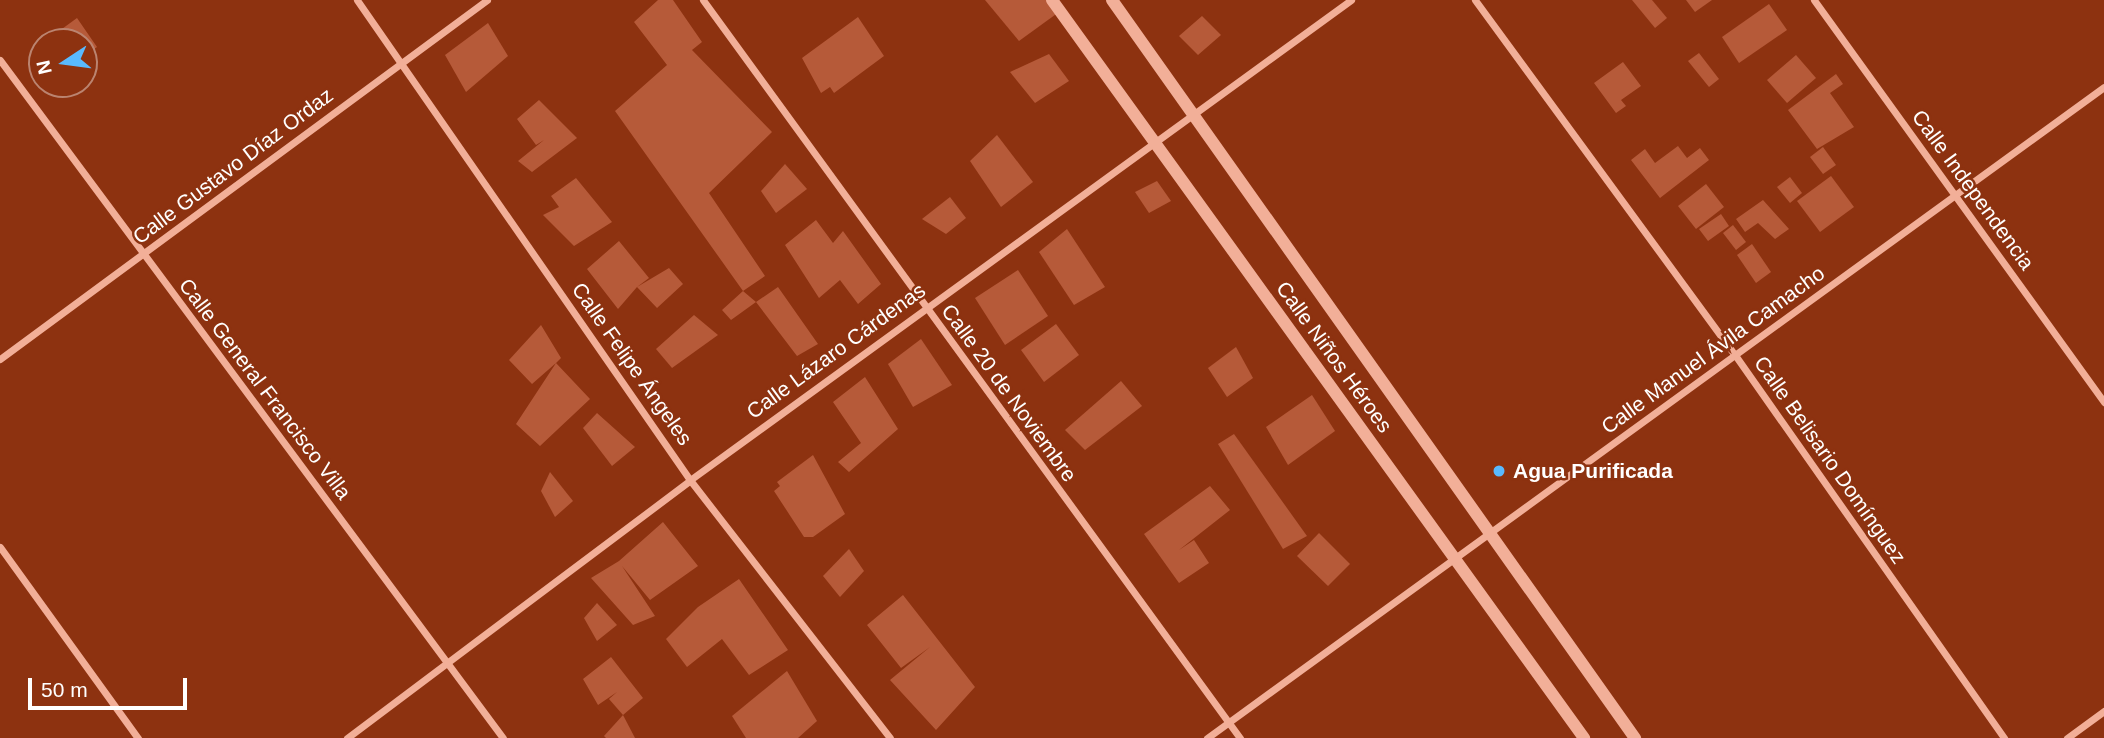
<!DOCTYPE html>
<html>
<head>
<meta charset="utf-8">
<style>
  body { margin:0 }
  #map { position:relative; width:2104px; height:738px; overflow:hidden; background:#8d3210; font-family:Helvetica,sans-serif }
  div>[style] { position:absolute }
  .building>* { inset:0; background:#b65a39 }
  .minor>* { height:7px; margin:-3.5px; padding:0 3.5px; transform-origin:3.5px; border-radius:3.5px; background:#f2af98 }
  .tertiary>* { height:12px; margin:-6px; padding:0 6px; transform-origin:6px; border-radius:6px; background:#f2af98 }
  .dots>* { width:19px; height:19px; translate:-50% -50%; box-sizing:border-box; border:4px solid #8d3210; border-radius:50% }
  span { translate:-50% -50%; white-space:nowrap; text-align:center; line-height:1.15; -webkit-text-stroke:5px #8d3210; paint-order:stroke }
  .street-label { font-size:21px; color:#fff }
  .poi-label { font-size:21px; color:#fff; font-weight:700 }
  .left { translate:0 -50%; text-align:left }
  .north { position:absolute; left:28px; top:28px; width:70px; height:70px; box-sizing:border-box; background:#8d3210; border:2px solid #bb8470; border-radius:50%; rotate:257deg; font-size:19px; font-weight:700; line-height:28px; text-align:center; color:#fff }
  .north::after { content:''; display:block; margin:auto; width:24px; height:32px; background:#59baff; clip-path:polygon(50% 0,100% 100%,50% 72%,0 100%) }
  .scale { position:absolute; left:28px; top:678px; width:159px; height:32px; box-sizing:border-box; border:4px solid #fff; border-top:0; padding-left:9px; font-size:21px; line-height:24px; white-space:nowrap; color:#fff; -webkit-text-stroke:5px #8d3210; paint-order:stroke }
</style>
</head>
<body>
<div id="map">
  <div class="building">
    <i style="clip-path:polygon(658px 0,673px 0,702px 42px,692px 50px,772px 132px,709px 193px,765px 276px,743px 291px,756px 302px,778px 287px,818px 344px,797px 356px,756px 302px,731px 320px,722px 310px,743px 291px,615px 111px,667px 65px,634px 22px)"></i>
    <i style="clip-path:polygon(985px 0,1051px 0,1059px 12px,1019px 41px)"></i>
    <i style="clip-path:polygon(1632px 0,1652px 0,1667px 18px,1655px 28px)"></i>
    <i style="clip-path:polygon(1686px 0,1712px 0,1695px 12px)"></i>
    <i style="clip-path:polygon(1769px 4px,1787px 30px,1739px 63px,1722px 37px)"></i>
    <i style="clip-path:polygon(1202px 16px,1221px 35px,1198px 55px,1179px 36px)"></i>
    <i style="clip-path:polygon(858px 17px,884px 56px,834px 93px,830px 87px,821px 93px,802px 58px)"></i>
    <i style="clip-path:polygon(77px 18px,97px 47px,84px 56px,84px 42px,61px 42px,55px 34px)"></i>
    <i style="clip-path:polygon(488px 23px,508px 56px,466px 92px,445px 55px)"></i>
    <i style="clip-path:polygon(1699px 53px,1719px 79px,1709px 87px,1688px 61px)"></i>
    <i style="clip-path:polygon(1049px 54px,1069px 81px,1035px 103px,1010px 72px)"></i>
    <i style="clip-path:polygon(1796px 55px,1816px 78px,1787px 103px,1767px 80px)"></i>
    <i style="clip-path:polygon(1623px 62px,1641px 86px,1621px 100px,1626px 106px,1616px 113px,1594px 83px)"></i>
    <i style="clip-path:polygon(1836px 74px,1843px 84px,1830px 93px,1854px 127px,1817px 149px,1788px 110px)"></i>
    <i style="clip-path:polygon(539px 100px,577px 138px,532px 172px,518px 161px,544px 140px,536px 145px,517px 119px)"></i>
    <i style="clip-path:polygon(997px 135px,1033px 182px,1001px 207px,970px 161px)"></i>
    <i style="clip-path:polygon(1678px 146px,1687px 158px,1700px 148px,1709px 160px,1660px 198px,1631px 160px,1645px 149px,1655px 163px)"></i>
    <i style="clip-path:polygon(1823px 147px,1836px 165px,1823px 174px,1810px 157px)"></i>
    <i style="clip-path:polygon(785px 164px,807px 189px,776px 213px,761px 191px)"></i>
    <i style="clip-path:polygon(1831px 176px,1854px 207px,1820px 232px,1797px 201px)"></i>
    <i style="clip-path:polygon(1790px 177px,1802px 193px,1790px 203px,1777px 187px)"></i>
    <i style="clip-path:polygon(576px 178px,612px 222px,574px 246px,543px 215px,559px 207px,551px 196px)"></i>
    <i style="clip-path:polygon(1157px 181px,1171px 201px,1149px 213px,1135px 192px)"></i>
    <i style="clip-path:polygon(1706px 184px,1724px 207px,1696px 229px,1678px 206px)"></i>
    <i style="clip-path:polygon(950px 197px,966px 218px,946px 234px,922px 219px)"></i>
    <i style="clip-path:polygon(1763px 200px,1789px 229px,1775px 239px,1758px 223px,1745px 232px,1736px 219px)"></i>
    <i style="clip-path:polygon(1721px 214px,1729px 226px,1708px 241px,1699px 229px)"></i>
    <i style="clip-path:polygon(816px 220px,833px 243px,843px 231px,881px 284px,858px 304px,840px 280px,819px 298px,785px 245px)"></i>
    <i style="clip-path:polygon(1733px 225px,1746px 242px,1736px 250px,1723px 233px)"></i>
    <i style="clip-path:polygon(1067px 229px,1105px 287px,1074px 305px,1039px 252px)"></i>
    <i style="clip-path:polygon(619px 241px,649px 278px,637px 287px,669px 268px,683px 284px,657px 308px,637px 287px,618px 309px,587px 269px)"></i>
    <i style="clip-path:polygon(1752px 244px,1771px 272px,1756px 283px,1737px 255px)"></i>
    <i style="clip-path:polygon(1018px 270px,1048px 316px,1005px 345px,975px 298px)"></i>
    <i style="clip-path:polygon(694px 315px,718px 335px,672px 368px,656px 349px)"></i>
    <i style="clip-path:polygon(1056px 324px,1079px 355px,1044px 382px,1021px 350px)"></i>
    <i style="clip-path:polygon(541px 325px,561px 358px,556px 363px,590px 399px,540px 446px,516px 424px,556px 363px,532px 384px,509px 360px)"></i>
    <i style="clip-path:polygon(921px 339px,952px 385px,913px 407px,888px 364px)"></i>
    <i style="clip-path:polygon(1236px 347px,1253px 378px,1227px 397px,1208px 368px)"></i>
    <i style="clip-path:polygon(865px 377px,898px 429px,849px 472px,838px 462px,861px 443px,833px 402px)"></i>
    <i style="clip-path:polygon(1121px 381px,1142px 406px,1085px 450px,1065px 430px)"></i>
    <i style="clip-path:polygon(1312px 395px,1335px 431px,1288px 465px,1266px 427px)"></i>
    <i style="clip-path:polygon(597px 413px,635px 447px,612px 466px,583px 428px)"></i>
    <i style="clip-path:polygon(1234px 434px,1307px 536px,1283px 549px,1218px 444px)"></i>
    <i style="clip-path:polygon(813px 455px,845px 514px,813px 537px,804px 537px,774px 491px,780px 486px,777px 482px)"></i>
    <i style="clip-path:polygon(550px 472px,573px 501px,555px 517px,541px 491px)"></i>
    <i style="clip-path:polygon(1210px 486px,1230px 510px,1179px 550px,1194px 540px,1209px 563px,1179px 583px,1144px 534px)"></i>
    <i style="clip-path:polygon(663px 522px,698px 566px,650px 600px,622px 566px,655px 616px,633px 625px,591px 578px,619px 561px)"></i>
    <i style="clip-path:polygon(1319px 533px,1350px 564px,1328px 586px,1297px 556px)"></i>
    <i style="clip-path:polygon(849px 549px,864px 571px,840px 597px,823px 576px)"></i>
    <i style="clip-path:polygon(739px 579px,788px 650px,749px 675px,722px 639px,687px 667px,666px 639px,698px 607px)"></i>
    <i style="clip-path:polygon(903px 595px,975px 687px,936px 730px,890px 680px,930px 647px,901px 668px,867px 625px)"></i>
    <i style="clip-path:polygon(597px 603px,617px 625px,597px 641px,584px 618px)"></i>
    <i style="clip-path:polygon(611px 657px,643px 698px,623px 715px,609px 699px,617px 692px,598px 705px,583px 679px)"></i>
    <i style="clip-path:polygon(787px 671px,817px 721px,798px 738px,746px 738px,732px 716px)"></i>
    <i style="clip-path:polygon(623px 715px,635px 738px,606px 738px,604px 736px)"></i>
  </div>
  <div class="minor">
    <i style="left:357px;top:0;width:584px;rotate:55.25deg"></i>
    <i style="left:690px;top:480px;width:326px;rotate:52.2deg"></i>
    <i style="left:703px;top:0;width:913px;rotate:53.96deg"></i>
    <i style="left:1475px;top:0;width:440px;rotate:53.8deg"></i>
    <i style="left:1735px;top:355px;width:468px;rotate:54.9deg"></i>
    <i style="left:1814px;top:0;width:496px;rotate:54.2deg"></i>
    <i style="left:0;top:60px;width:844px;rotate:53.43deg"></i>
    <i style="left:0;top:359px;width:605px;rotate:-36.4deg"></i>
    <i style="left:0;top:547px;width:236px;rotate:54.2deg"></i>
    <i style="left:347px;top:738px;width:429px;rotate:-36.9deg"></i>
    <i style="left:690px;top:480px;width:817px;rotate:-35.99deg"></i>
    <i style="left:1207px;top:738px;width:1108px;rotate:-35.97deg"></i>
    <i style="left:2067px;top:738px;width:46px;rotate:-36.1deg"></i>
  </div>
  <div class="tertiary">
    <i style="left:1052px;top:0;width:910px;rotate:54.21deg"></i>
    <i style="left:1112px;top:0;width:905px;rotate:54.68deg"></i>
  </div>
  <div class="dots">
    <i style="left:1499px;top:471px;background:#59baff"></i>
  </div>
  <div class="street-label">
    <span style="left:233px;top:166px;rotate:-37deg">Calle Gustavo Díaz Ordaz</span>
    <span style="left:1973px;top:190px;rotate:54deg">Calle Independencia</span>
    <span style="left:1713px;top:350px;rotate:-36deg">Calle Manuel Ávila Camacho</span>
    <span style="left:836px;top:351px;rotate:-36deg">Calle Lázaro Cárdenas</span>
    <span style="left:1334px;top:357px;rotate:54deg">Calle Niños Héroes</span>
    <span style="left:632px;top:364px;rotate:55deg">Calle Felipe Ángeles</span>
    <span style="left:265px;top:389px;rotate:53deg">Calle General Francisco Villa</span>
    <span style="left:1009px;top:393px;rotate:54deg">Calle 20 de Noviembre</span>
    <span style="left:1830px;top:460px;rotate:55deg">Calle Belisario Domínguez</span>
  </div>
  <div class="poi-label">
    <span class="left" style="left:1513px;top:471px">Agua Purificada</span>
  </div>
  <div class="north">N</div>
  <div class="scale">50 m</div>
</div>
</body>
</html>
